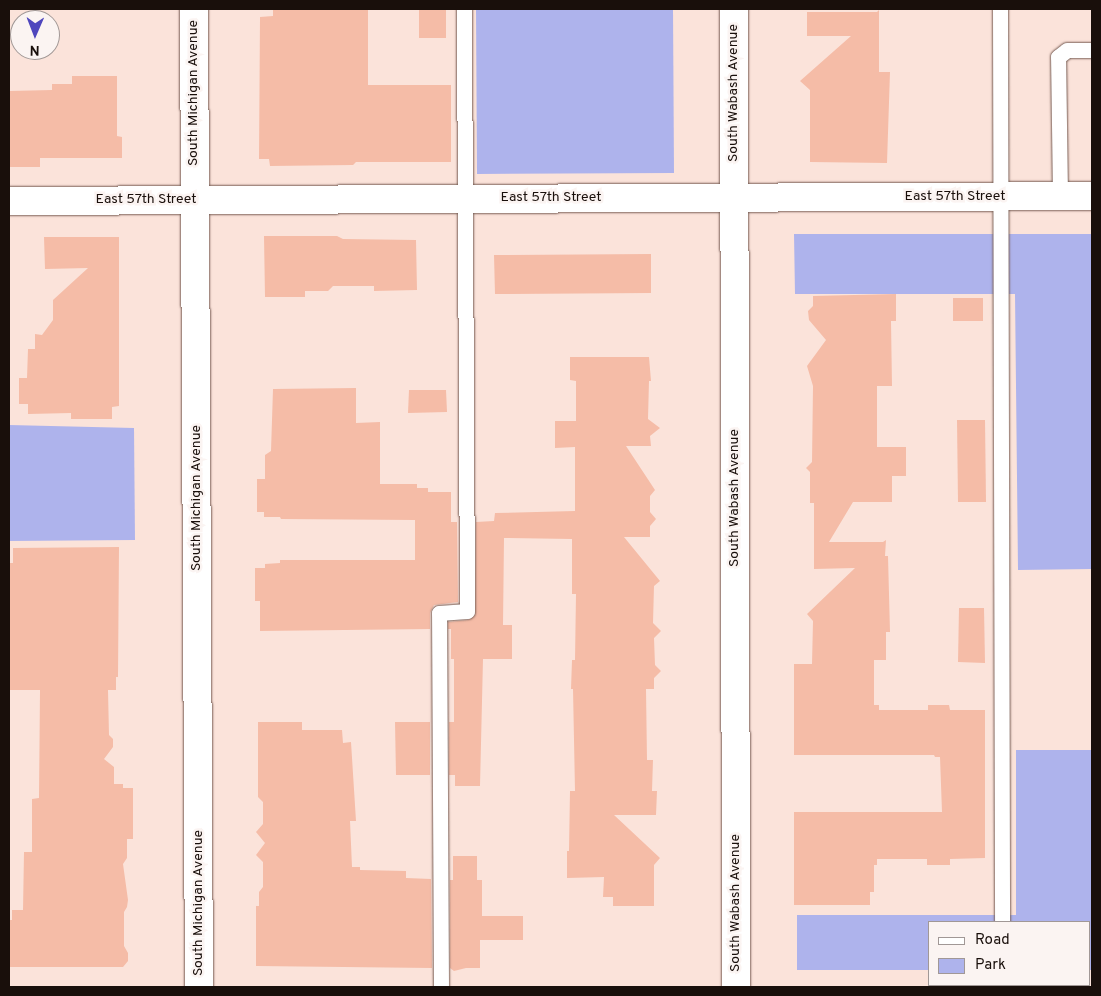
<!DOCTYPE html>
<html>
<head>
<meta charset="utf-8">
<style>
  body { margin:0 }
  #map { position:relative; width:1101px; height:996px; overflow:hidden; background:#fbe3da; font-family:Overpass,sans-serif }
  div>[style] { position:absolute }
  .green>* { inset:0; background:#aeb3ec }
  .building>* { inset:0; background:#f5bca7 }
  .roads { filter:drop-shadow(0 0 1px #755b52) drop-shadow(0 0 1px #755b52) }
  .service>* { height:15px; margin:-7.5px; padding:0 7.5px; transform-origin:7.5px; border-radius:7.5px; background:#fff }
  .minor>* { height:28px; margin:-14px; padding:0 14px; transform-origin:14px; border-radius:14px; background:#fff }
  .tertiary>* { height:28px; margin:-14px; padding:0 14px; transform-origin:14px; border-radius:14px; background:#fff }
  span { translate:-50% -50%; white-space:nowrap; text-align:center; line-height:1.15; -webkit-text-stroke:5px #fbf4f2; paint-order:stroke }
  .street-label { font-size:14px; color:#190f0b }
  .frame { position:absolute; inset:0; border:10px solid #190f0b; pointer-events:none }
  .legend { position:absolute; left:928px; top:921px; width:162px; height:65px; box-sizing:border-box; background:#fbf4f2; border:1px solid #a19896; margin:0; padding:6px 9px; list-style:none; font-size:15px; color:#190f0b }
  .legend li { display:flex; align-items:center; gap:10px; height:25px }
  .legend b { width:25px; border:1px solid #a19896 }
  .north { position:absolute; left:10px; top:10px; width:50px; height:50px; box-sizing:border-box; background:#fbf4f2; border:1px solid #a19896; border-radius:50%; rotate:181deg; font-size:14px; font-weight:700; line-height:20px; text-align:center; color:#190f0b }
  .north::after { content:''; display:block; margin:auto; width:18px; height:22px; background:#4f46bd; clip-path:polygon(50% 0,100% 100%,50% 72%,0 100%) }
</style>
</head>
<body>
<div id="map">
  <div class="green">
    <i style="clip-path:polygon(476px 9px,673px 9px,674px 173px,477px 174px)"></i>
    <i style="clip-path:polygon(794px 234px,1092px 234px,1092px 569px,1018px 570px,1015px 294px,795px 294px)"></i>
    <i style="clip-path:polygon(9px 425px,134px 428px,135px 540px,9px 541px)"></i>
    <i style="clip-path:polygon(1016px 750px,1092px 750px,1092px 970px,1090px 970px,1090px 922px,930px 922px,930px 970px,797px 970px,797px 915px,1016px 915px)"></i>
  </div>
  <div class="building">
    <i style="clip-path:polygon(273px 9px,368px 9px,368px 85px,451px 85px,451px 162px,356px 162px,353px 165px,270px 166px,269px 159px,259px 159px,260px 17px,273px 16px)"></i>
    <i style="clip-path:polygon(419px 9px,446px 9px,446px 38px,419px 38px)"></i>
    <i style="clip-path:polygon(879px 10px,879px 72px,890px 72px,887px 163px,810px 162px,810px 90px,800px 81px,851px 36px,807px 36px,807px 12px,877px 12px)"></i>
    <i style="clip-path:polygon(72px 76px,117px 76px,117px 136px,122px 137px,122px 158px,40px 158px,40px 167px,9px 167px,9px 91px,52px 90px,52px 84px,72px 84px)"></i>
    <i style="clip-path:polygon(264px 236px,337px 236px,343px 239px,416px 240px,417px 290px,374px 291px,374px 286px,333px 286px,328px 291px,305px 291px,305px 297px,265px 297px)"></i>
    <i style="clip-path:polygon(44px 237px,119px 237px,119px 406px,112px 407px,112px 419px,71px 419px,71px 413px,28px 414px,28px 404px,19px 404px,19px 378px,27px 378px,28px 349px,35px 349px,35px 334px,42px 335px,53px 320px,53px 300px,88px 268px,45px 269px)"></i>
    <i style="clip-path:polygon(651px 254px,651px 293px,495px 294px,494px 255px)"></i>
    <i style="clip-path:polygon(896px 294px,896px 321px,891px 321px,892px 386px,877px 386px,877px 447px,906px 447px,906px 476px,892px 476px,892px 502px,853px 502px,829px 542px,883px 542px,886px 540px,885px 556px,888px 556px,890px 632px,886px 632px,886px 660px,874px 660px,874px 705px,879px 705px,879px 710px,928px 710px,928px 705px,949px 705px,950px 710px,985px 710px,985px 858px,950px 859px,950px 865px,927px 865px,927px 859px,877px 859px,877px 865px,874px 865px,874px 892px,870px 892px,870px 905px,794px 905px,794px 812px,942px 812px,940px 757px,935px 757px,934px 755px,794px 755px,794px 664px,812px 664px,813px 621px,807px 614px,855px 568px,814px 569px,814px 503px,810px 503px,810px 472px,806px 468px,812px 462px,813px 386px,807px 366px,826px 340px,809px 320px,808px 311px,813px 306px,813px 296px)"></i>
    <i style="clip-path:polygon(953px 298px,983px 298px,983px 321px,953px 321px)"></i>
    <i style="clip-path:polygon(570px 357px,649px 357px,651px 381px,649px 381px,648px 419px,660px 428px,650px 436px,651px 446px,626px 446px,655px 490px,650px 496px,650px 512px,656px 519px,650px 526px,650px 537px,624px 537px,660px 581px,654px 586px,653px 623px,661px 631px,654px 638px,655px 665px,661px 671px,654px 678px,654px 689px,646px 689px,647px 760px,653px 760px,652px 791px,657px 791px,656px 815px,614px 815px,660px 858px,654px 865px,654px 906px,613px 906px,613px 897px,603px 897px,604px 877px,567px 878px,567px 851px,569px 851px,570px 791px,575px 791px,573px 689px,571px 689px,572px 660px,575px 660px,576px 594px,572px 594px,572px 539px,504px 538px,503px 625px,512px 625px,512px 659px,483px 659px,480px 786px,455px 786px,455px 775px,449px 775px,449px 722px,454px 722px,454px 659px,451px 659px,451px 629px,448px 629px,448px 622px,468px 620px,475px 615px,476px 522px,494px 521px,495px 513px,575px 511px,575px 447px,555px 448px,555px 421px,576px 421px,576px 381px,570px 380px)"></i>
    <i style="clip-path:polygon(356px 388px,356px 423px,380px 422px,380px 484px,417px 484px,417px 488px,428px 488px,428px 492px,451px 492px,451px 522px,457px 522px,458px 602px,434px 605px,430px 613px,430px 629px,260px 631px,260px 601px,255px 601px,255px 568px,265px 568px,265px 564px,280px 563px,280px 560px,415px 560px,415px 520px,281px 519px,280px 517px,264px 517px,264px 512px,257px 512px,257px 479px,265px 479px,265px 455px,271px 451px,273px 389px)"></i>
    <i style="clip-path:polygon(409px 390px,446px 390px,447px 412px,408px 413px)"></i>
    <i style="clip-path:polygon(957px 420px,985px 420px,986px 502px,958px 502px)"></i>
    <i style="clip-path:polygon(119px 547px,118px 677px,116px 677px,116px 690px,108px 690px,109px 735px,113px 739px,113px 747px,104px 759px,114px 767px,114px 784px,123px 784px,123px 788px,133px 788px,133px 839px,127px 839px,127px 858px,123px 864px,128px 900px,127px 907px,124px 912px,124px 946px,128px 953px,128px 961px,123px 967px,9px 967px,9px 920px,12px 920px,12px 910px,23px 910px,24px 852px,32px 852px,32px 799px,39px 798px,40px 690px,9px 690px,9px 563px,13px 563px,13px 548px)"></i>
    <i style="clip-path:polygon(959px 608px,984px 608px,985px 663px,958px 662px)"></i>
    <i style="clip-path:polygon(258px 722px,302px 722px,302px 730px,342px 730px,343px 743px,351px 742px,356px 821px,350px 821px,352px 867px,360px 867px,360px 870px,406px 871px,406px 878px,431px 879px,432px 968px,256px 966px,256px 906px,259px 906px,259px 892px,263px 887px,263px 862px,256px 855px,265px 843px,256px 832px,263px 824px,263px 802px,258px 797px)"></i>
    <i style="clip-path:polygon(395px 722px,430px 722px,430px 775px,396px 775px)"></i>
    <i style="clip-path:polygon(453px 856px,477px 856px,477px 880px,482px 880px,482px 916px,523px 916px,523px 940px,480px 940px,480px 968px,466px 968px,454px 971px,450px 968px,450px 880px,453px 880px)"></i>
  </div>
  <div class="roads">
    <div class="service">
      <i style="left:1000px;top:9px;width:913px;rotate:89.87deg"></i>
      <i style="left:1060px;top:196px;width:139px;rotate:-90.8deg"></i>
      <i style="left:1058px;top:57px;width:11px;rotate:-38deg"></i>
      <i style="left:1067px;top:50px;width:25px"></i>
      <i style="left:1002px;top:985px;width:2px;rotate:90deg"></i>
      <i style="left:441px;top:987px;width:374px;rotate:-90.3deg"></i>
      <i style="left:439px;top:613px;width:28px;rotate:-4deg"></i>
      <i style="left:467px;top:611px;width:602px;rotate:-90.29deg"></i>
    </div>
    <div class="minor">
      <i style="left:734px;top:9px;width:978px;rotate:89.88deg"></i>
      <i style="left:9px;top:201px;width:1083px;rotate:-0.26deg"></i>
    </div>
    <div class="tertiary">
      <i style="left:194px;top:9px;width:978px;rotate:89.71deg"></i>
    </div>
  </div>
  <div class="street-label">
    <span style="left:194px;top:93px;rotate:-90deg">South Michigan Avenue</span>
    <span style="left:734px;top:93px;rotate:-90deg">South Wabash Avenue</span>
    <span style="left:955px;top:197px">East 57th Street</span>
    <span style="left:551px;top:198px">East 57th Street</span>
    <span style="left:146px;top:200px">East 57th Street</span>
    <span style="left:197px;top:498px;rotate:-90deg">South Michigan Avenue</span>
    <span style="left:735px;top:498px;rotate:-90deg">South Wabash Avenue</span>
    <span style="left:199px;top:903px;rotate:-90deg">South Michigan Avenue</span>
    <span style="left:736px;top:903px;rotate:-90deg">South Wabash Avenue</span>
  </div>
  <div class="frame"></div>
  <ul class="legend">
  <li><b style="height:6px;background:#fff"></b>Road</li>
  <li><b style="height:14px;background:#aeb3ec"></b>Park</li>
  </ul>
  <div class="north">N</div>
</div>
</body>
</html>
